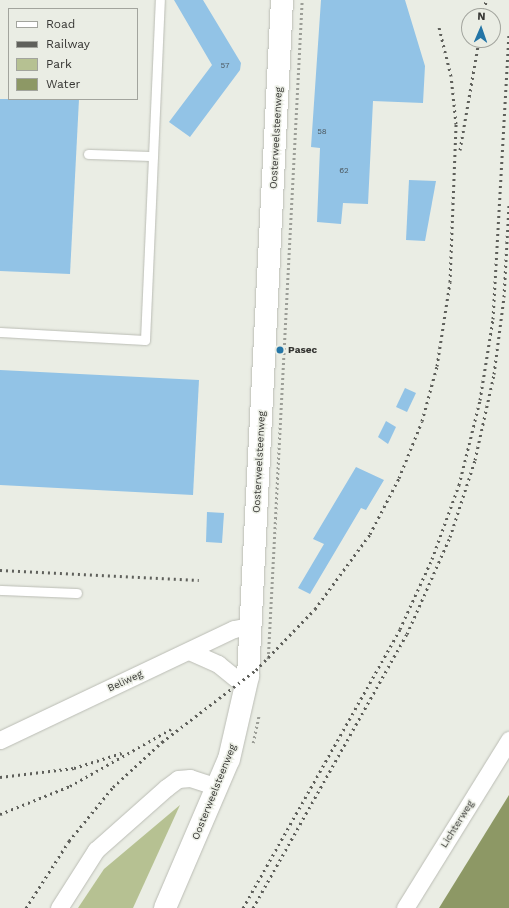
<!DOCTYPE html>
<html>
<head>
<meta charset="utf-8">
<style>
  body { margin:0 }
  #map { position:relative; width:509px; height:908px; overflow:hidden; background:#eaede4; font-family:"Work Sans",sans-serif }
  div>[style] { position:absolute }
  .green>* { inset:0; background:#b6c192 }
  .water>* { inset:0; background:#8d9865 }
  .building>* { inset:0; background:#92c3e6 }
  .path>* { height:2.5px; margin-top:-1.25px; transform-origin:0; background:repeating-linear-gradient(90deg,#9c9e97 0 2px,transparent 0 5px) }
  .roads { filter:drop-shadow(0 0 1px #babcb4) drop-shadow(0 0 1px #babcb4) }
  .lane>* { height:9px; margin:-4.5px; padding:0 4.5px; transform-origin:4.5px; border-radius:4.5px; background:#fff }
  .street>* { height:17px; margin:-8.5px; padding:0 8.5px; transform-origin:8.5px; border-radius:8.5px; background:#fff }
  .secondary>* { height:22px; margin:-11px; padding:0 11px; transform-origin:11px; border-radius:11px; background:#fff }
  .rail>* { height:3px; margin-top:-1.5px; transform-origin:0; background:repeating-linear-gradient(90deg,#5f605b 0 2px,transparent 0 6px) }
  .dots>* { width:11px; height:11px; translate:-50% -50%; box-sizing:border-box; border:2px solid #eaede4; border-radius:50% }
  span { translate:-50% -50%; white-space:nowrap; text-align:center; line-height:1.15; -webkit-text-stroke:3px #eaede4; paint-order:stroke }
  .number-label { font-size:8px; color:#4d5960 }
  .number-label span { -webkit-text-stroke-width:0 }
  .street-label { font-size:10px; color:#363633 }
  .poi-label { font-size:10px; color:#363633; font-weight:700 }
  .left { translate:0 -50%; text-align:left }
  .legend { position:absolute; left:8px; top:8px; width:130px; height:92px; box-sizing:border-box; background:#eaede4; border:1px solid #a2a49d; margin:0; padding:5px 7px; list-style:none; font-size:12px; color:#363633 }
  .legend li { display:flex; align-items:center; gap:8px; height:20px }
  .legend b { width:20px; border:1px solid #a2a49d }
  .north { position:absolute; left:461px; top:8px; width:40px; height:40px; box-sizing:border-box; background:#eaede4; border:1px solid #a2a49d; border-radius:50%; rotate:2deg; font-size:11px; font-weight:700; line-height:16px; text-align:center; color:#363633 }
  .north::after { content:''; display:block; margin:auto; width:14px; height:18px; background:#2475a6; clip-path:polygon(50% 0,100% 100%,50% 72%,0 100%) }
</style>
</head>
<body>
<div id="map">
  <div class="green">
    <i style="clip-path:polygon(180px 805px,133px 908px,78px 908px,104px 869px)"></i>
  </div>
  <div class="water">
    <i style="clip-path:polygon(509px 795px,509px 908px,439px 908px)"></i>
  </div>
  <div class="building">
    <i style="clip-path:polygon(174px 0,203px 0,241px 63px,240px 70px,190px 137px,169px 122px,212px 65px)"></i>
    <i style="clip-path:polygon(321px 0,405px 0,425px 66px,423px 103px,373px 101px,368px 204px,343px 203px,341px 224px,317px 222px,320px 148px,311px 147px)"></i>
    <i style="clip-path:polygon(0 99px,79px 99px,70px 274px,0 271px)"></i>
    <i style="clip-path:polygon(409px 180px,436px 181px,425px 241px,406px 240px)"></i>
    <i style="clip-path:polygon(0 370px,199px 380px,193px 495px,0 485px)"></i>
    <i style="clip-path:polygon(405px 388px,416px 393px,407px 412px,396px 407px)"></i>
    <i style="clip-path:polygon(386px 421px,396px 427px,388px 444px,378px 437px)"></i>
    <i style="clip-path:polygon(356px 467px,384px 480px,366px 510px,361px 508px,310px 594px,298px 588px,324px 544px,313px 539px)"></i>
    <i style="clip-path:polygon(207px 512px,224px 513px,222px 543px,206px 542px)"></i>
  </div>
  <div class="path">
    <i style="left:268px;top:659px;width:660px;rotate:-87.05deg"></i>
    <i style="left:253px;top:743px;width:29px;rotate:-78deg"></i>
  </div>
  <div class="roads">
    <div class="lane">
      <i style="left:88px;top:154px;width:65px;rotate:1.8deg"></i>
      <i style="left:0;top:332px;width:145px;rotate:3.2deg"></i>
      <i style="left:145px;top:340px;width:340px;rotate:-87.5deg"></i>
      <i style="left:0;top:590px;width:77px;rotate:2.2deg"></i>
    </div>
    <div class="street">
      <i style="left:189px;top:651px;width:32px;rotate:24deg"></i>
      <i style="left:218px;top:664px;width:36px;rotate:39deg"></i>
      <i style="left:0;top:740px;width:259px;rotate:-25.4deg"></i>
      <i style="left:234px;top:629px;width:16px;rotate:-11deg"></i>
      <i style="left:59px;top:908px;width:69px;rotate:-57.5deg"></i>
      <i style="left:96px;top:850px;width:94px;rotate:-41.5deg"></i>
      <i style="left:166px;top:788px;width:15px;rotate:-37deg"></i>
      <i style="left:178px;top:779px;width:12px;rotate:-5deg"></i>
      <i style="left:190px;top:778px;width:29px;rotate:18deg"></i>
      <i style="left:405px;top:908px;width:198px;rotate:-58.2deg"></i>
    </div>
    <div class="secondary">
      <i style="left:165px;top:908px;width:162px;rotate:-66.8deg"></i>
      <i style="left:229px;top:759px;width:85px;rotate:-77.1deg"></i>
      <i style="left:248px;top:676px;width:677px;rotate:-87.12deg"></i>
    </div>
  </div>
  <div class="rail">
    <i style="left:484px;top:16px;width:16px;rotate:-83deg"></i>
    <i style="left:460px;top:150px;width:112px;rotate:-80.2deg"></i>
    <i style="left:0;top:570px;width:199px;rotate:2.9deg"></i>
    <i style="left:0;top:777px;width:75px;rotate:-6.9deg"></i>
    <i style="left:74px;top:768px;width:50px;rotate:-17.4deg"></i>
    <i style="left:0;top:814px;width:75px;rotate:-21.8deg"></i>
    <i style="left:70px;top:786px;width:116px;rotate:-29.4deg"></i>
    <i style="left:26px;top:908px;width:80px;rotate:-57.3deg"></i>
    <i style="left:69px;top:841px;width:70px;rotate:-50.8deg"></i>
    <i style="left:113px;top:787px;width:67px;rotate:-42.6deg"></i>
    <i style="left:162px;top:742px;width:118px;rotate:-37.5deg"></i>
    <i style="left:256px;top:670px;width:85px;rotate:-46deg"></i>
    <i style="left:315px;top:609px;width:93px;rotate:-53.7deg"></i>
    <i style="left:370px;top:534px;width:63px;rotate:-62.6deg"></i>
    <i style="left:399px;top:478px;width:61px;rotate:-68deg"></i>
    <i style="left:422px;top:421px;width:57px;rotate:-74.7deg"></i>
    <i style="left:437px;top:366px;width:85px;rotate:-81.2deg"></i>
    <i style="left:450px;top:282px;width:158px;rotate:-87.8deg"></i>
    <i style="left:456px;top:124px;width:48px;rotate:-95.9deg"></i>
    <i style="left:451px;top:76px;width:50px;rotate:-103.8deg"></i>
    <i style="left:243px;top:908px;width:320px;rotate:-60.6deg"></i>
    <i style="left:400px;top:629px;width:77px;rotate:-65.4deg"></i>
    <i style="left:432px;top:559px;width:79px;rotate:-70deg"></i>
    <i style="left:459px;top:485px;width:88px;rotate:-76.1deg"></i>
    <i style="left:480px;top:400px;width:82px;rotate:-80.9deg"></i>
    <i style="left:493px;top:319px;width:287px;rotate:-86.8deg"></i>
    <i style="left:253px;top:908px;width:314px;rotate:-60.7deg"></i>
    <i style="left:407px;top:634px;width:106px;rotate:-66.1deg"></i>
    <i style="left:450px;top:537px;width:81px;rotate:-72deg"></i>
    <i style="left:475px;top:460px;width:88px;rotate:-77.5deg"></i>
    <i style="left:494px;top:374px;width:78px;rotate:-82.6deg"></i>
    <i style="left:504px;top:297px;width:92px;rotate:-86.9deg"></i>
  </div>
  <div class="dots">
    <i style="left:280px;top:350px;background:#2475a6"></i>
  </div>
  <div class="number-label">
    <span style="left:225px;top:66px">57</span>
    <span style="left:322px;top:132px">58</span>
    <span style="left:344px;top:171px">62</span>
  </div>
  <div class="street-label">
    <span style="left:276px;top:138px;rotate:-87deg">Oosterweelsteenweg</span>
    <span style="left:259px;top:462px;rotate:-87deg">Oosterweelsteenweg</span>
    <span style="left:125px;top:681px;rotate:-25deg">Beliweg</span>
    <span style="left:214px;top:792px;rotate:-68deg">Oosterweelsteenweg</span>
    <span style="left:457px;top:824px;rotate:-58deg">Lichterweg</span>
  </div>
  <div class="poi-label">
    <span class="left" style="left:288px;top:350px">Pasec</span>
  </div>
  <ul class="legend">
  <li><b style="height:5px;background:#fff"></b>Road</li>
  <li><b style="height:5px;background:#5f605b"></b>Railway</li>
  <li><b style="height:11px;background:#b6c192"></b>Park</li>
  <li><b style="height:11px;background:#8d9865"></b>Water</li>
  </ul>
  <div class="north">N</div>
</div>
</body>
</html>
